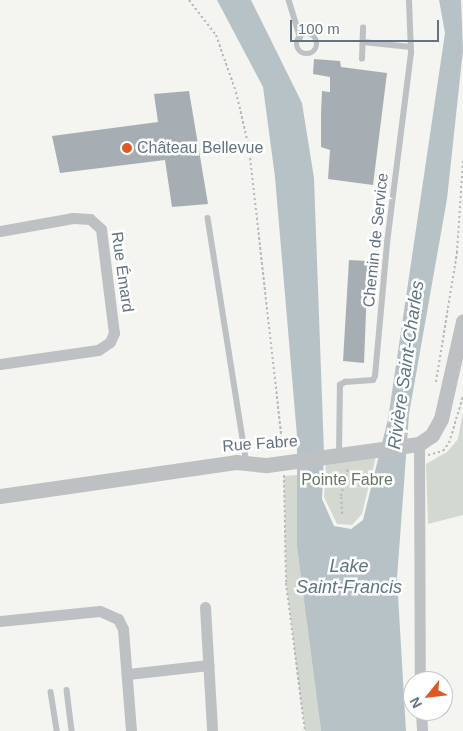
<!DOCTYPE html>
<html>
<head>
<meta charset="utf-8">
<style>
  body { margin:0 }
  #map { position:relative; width:463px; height:731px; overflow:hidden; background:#f4f4f0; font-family:Helvetica,sans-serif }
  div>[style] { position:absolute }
  .green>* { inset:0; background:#d3d9d0 }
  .water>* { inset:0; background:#b7c2c7 }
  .building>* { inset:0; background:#a7aeb3 }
  .path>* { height:2px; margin-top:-1px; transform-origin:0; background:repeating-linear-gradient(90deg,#b7babc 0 2.5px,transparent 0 5px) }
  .service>* { height:5.5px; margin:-2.75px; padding:0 2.75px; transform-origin:2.75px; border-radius:2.75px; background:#bdc1c4 }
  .service>.ring { margin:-2.75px; padding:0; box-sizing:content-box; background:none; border:5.5px solid #bdc1c4; border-radius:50% }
  .minor>* { height:11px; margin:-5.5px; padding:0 5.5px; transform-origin:5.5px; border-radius:5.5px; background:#bdc1c4 }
  .tertiary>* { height:15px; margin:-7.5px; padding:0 7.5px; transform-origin:7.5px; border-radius:7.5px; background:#bdc1c4 }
  .dots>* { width:14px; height:14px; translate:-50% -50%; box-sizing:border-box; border:2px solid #fff; border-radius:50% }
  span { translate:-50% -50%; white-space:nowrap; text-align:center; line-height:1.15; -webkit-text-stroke:5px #fff; paint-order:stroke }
  .poi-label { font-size:16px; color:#647381 }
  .left { translate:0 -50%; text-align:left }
  .street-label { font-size:16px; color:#647381 }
  .park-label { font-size:16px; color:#667863 }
  .water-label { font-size:18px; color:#5f757f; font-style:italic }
  .north { position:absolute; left:403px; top:671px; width:50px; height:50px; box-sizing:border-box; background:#fff; border:1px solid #c1c7cd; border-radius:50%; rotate:241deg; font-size:14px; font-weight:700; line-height:20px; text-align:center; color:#647381 }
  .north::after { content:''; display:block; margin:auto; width:18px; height:22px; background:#df5926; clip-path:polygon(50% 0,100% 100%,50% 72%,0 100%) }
  .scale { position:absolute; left:290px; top:20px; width:149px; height:22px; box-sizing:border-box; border:2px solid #647381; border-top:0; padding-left:6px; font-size:15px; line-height:18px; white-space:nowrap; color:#647381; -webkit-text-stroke:4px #fff; paint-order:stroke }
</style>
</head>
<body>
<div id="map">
  <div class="green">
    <i style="clip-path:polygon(463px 412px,463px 515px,428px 524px,426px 464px,447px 452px,458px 439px)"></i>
    <i style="clip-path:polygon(377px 452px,362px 514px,352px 525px,337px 524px,324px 497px,326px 459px)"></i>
    <i style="clip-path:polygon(297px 475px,297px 547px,321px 731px,305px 731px,286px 583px,284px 476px)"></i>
  </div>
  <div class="water">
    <i style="clip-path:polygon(217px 0,251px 0,302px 103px,314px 178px,324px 453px,322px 499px,334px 526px,351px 529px,363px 520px,388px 419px,445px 33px,439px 0,461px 0,463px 50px,447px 199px,409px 414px,405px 470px,397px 578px,406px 731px,321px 731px,297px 547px,297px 436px,275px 177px,263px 87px)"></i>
  </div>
  <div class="building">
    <i style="clip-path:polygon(314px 59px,340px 61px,341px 67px,387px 73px,373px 185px,328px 179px,330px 150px,321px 147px,321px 113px,322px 91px,330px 92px,330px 77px,313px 74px)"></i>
    <i style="clip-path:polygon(189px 91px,208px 204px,172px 207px,165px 160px,60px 173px,52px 136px,158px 122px,154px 94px)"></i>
    <i style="clip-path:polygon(349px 260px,368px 261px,364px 363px,343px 361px)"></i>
  </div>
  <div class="path">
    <i style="left:189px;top:0;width:44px;rotate:52.4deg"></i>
    <i style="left:216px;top:35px;width:60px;rotate:70.7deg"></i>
    <i style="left:236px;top:92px;width:57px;rotate:76.9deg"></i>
    <i style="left:249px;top:148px;width:304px;rotate:83.6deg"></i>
    <i style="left:436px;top:382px;width:131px;rotate:-80.8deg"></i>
    <i style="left:457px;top:253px;width:92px;rotate:-86.3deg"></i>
    <i style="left:428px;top:455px;width:16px;rotate:-15deg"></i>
    <i style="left:443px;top:451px;width:10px;rotate:-53deg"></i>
    <i style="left:449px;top:443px;width:49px;rotate:-73.4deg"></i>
    <i style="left:284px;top:475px;width:108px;rotate:88.9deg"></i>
    <i style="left:286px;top:583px;width:149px;rotate:82.7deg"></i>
    <i style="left:342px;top:514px;width:18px;rotate:-93deg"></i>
    <i style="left:341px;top:496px;width:30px;rotate:-76deg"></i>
  </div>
  <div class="service">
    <i style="left:289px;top:0;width:39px;rotate:73deg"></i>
    <i class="ring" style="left:297px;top:34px;width:14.5px;height:14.5px"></i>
    <i style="left:363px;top:42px;width:48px;rotate:5.9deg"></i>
    <i style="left:362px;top:59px;width:31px;rotate:-88deg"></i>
    <i style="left:208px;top:218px;width:248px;rotate:81deg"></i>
    <i style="left:339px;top:453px;width:68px;rotate:-89.2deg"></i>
    <i style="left:340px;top:385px;width:6px;rotate:-31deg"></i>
    <i style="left:345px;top:382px;width:28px;rotate:-4deg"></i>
    <i style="left:373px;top:380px;width:4px;rotate:-63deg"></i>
    <i style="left:375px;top:376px;width:134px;rotate:-84.8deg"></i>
    <i style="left:387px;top:243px;width:192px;rotate:-82.8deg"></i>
    <i style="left:411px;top:53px;width:53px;rotate:-92.2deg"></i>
    <i style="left:67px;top:690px;width:41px;rotate:83deg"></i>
    <i style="left:51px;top:692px;width:39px;rotate:81deg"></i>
  </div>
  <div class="minor">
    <i style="left:0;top:231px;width:74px;rotate:-10.1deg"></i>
    <i style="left:73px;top:218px;width:17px;rotate:3deg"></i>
    <i style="left:90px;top:219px;width:15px;rotate:42deg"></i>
    <i style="left:101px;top:229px;width:105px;rotate:82.9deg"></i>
    <i style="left:114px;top:333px;width:10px;rotate:114deg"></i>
    <i style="left:110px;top:342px;width:14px;rotate:146deg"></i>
    <i style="left:98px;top:350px;width:99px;rotate:171.9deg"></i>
    <i style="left:419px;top:444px;width:237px;rotate:89.8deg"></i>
    <i style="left:205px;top:607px;width:122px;rotate:86.7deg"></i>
    <i style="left:0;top:621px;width:100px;rotate:-5.7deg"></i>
    <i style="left:100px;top:611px;width:20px;rotate:24deg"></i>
    <i style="left:118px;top:619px;width:11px;rotate:63deg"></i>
    <i style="left:123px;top:629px;width:102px;rotate:85.5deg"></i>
    <i style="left:128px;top:674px;width:81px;rotate:-6.4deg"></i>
    <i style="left:421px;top:711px;width:20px;rotate:87deg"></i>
  </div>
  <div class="tertiary">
    <i style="left:0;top:496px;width:238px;rotate:-8.2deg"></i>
    <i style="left:236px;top:462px;width:31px;rotate:6deg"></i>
    <i style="left:267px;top:465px;width:153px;rotate:-7.9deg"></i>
    <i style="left:419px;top:444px;width:16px;rotate:-35deg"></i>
    <i style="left:432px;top:435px;width:18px;rotate:-61deg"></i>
    <i style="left:441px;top:419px;width:100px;rotate:-77.3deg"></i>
  </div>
  <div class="dots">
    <i style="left:127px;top:148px;background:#df5926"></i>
  </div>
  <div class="poi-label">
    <span class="left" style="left:137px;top:148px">Château Bellevue</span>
  </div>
  <div class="street-label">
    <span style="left:376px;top:240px;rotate:-84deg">Chemin de Service</span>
    <span style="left:122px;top:272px;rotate:82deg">Rue Émard</span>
    <span style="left:260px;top:444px;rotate:-4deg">Rue Fabre</span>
  </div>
  <div class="park-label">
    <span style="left:347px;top:480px">Pointe Fabre</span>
  </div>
  <div class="water-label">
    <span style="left:406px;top:365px;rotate:-82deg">Rivière Saint-Charles</span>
    <span style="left:349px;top:577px">Lake<br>Saint-Francis</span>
  </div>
  <div class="north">N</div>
  <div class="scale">100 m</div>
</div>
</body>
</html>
